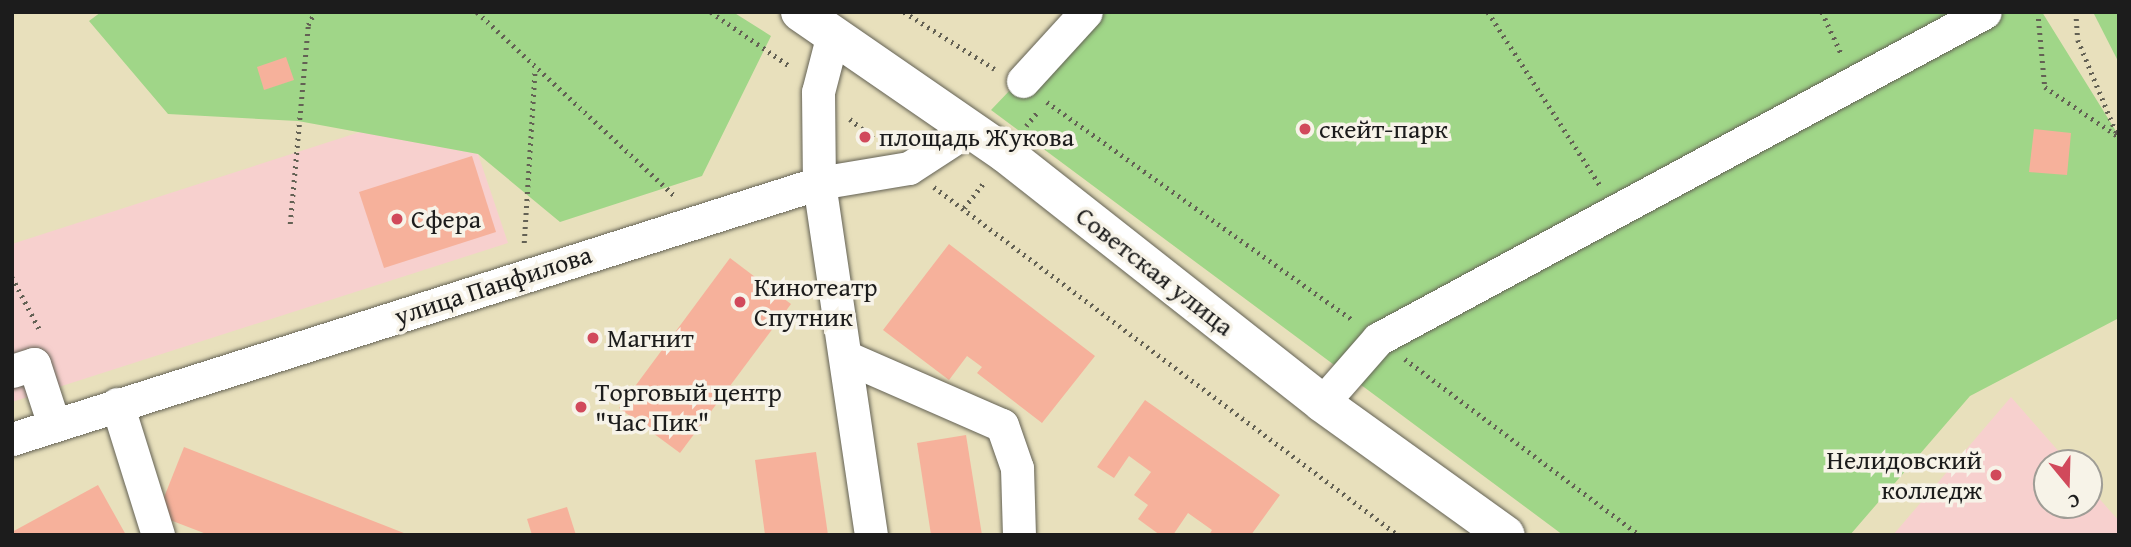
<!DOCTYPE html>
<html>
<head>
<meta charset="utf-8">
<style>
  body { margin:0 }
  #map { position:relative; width:2131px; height:547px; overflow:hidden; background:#e8e0bc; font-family:"Gentium Book Plus",serif }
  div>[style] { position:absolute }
  .built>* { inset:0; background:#f7d0ce }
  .green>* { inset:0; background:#a0d688 }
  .building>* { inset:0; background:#f6b19b }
  .path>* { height:4.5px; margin-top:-2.25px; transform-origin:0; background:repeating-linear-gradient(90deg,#636154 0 2px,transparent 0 7px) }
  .roads { filter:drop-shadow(0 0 2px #636154) drop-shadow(0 0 2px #636154) }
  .minor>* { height:33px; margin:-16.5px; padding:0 16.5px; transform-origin:16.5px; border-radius:16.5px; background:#fff }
  .major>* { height:38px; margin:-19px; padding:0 19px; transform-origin:19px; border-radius:19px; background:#fff }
  .dots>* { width:19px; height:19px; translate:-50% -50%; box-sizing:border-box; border:4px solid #f7f3e8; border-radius:50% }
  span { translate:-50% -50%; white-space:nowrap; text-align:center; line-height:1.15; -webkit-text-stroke:7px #f7f3e8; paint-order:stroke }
  .poi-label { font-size:26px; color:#1c1c1c }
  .left { translate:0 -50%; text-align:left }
  .right { translate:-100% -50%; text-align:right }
  .street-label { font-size:26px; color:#1c1c1c }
  .frame { position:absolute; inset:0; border:14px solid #1c1c1c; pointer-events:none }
  .north { position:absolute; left:2033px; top:449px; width:70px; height:70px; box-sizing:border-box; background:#f7f3e8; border:2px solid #9f9d96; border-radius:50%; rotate:161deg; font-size:19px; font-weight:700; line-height:28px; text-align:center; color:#1c1c1c }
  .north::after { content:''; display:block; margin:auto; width:24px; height:32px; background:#d1495b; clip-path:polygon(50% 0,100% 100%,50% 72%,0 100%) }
</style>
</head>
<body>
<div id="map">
  <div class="built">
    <i style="clip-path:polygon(360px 132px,478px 154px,508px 243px,12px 402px,12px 244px)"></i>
    <i style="clip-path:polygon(2011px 397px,2069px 463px,2047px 463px,2047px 505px,2089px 505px,2089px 487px,2119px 521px,2119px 535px,1893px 535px)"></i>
  </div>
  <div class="green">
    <i style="clip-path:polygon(101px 12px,733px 12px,771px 36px,702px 176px,560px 222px,478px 154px,298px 121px,168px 114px,89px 21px)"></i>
    <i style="clip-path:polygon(1085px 12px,2042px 12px,2119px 136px,2119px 318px,1970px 396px,1850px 535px,1563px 535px,991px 110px)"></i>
    <i style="clip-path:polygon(2093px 12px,2119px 12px,2119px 63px)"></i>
  </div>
  <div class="building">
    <i style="clip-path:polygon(286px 57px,294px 80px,264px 90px,257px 67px)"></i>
    <i style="clip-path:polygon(2034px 129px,2071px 133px,2067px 175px,2029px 172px)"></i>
    <i style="clip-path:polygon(472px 156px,496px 232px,384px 268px,359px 192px)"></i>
    <i style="clip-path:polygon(949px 244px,1095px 356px,1042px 423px,977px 373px,982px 367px,967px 356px,949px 380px,883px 330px)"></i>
    <i style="clip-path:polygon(730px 258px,791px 304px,680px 453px,619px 408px)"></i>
    <i style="clip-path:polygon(1145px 400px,1280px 495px,1251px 535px,1209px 535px,1212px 530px,1188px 513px,1173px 535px,1160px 535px,1138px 519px,1148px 505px,1134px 495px,1151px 472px,1129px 456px,1114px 478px,1097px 467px)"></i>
    <i style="clip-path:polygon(966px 435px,982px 535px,931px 535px,917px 443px)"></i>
    <i style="clip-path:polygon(184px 447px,409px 535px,209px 535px,157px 515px)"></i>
    <i style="clip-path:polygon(816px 452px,828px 535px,765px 535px,755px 460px)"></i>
    <i style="clip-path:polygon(98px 485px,126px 535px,12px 535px,12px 532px)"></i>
    <i style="clip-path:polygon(567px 507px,576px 535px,532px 535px,527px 519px)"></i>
  </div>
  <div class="path">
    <i style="left:477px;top:12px;width:269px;rotate:42.9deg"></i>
    <i style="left:711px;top:12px;width:97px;rotate:34.5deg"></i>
    <i style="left:904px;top:12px;width:107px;rotate:32.1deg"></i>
    <i style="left:1488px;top:12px;width:206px;rotate:57.1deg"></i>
    <i style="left:1822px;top:12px;width:45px;rotate:65.1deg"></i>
    <i style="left:2038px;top:12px;width:75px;rotate:84.7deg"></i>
    <i style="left:2045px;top:87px;width:89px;rotate:34deg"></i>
    <i style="left:2076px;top:12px;width:28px;rotate:86deg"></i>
    <i style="left:2078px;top:40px;width:102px;rotate:67.5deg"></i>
    <i style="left:1047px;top:102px;width:376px;rotate:35.5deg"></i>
    <i style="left:850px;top:119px;width:33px;rotate:39deg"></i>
    <i style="left:1026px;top:126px;width:19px;rotate:-51deg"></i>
    <i style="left:934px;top:187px;width:580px;rotate:36.87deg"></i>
    <i style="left:964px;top:208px;width:34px;rotate:-52deg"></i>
    <i style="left:290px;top:224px;width:200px;rotate:-84.8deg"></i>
    <i style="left:308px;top:25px;width:15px;rotate:-62deg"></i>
    <i style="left:524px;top:243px;width:173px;rotate:-86.4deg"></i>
    <i style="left:12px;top:277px;width:62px;rotate:62.2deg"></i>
    <i style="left:1405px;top:359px;width:293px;rotate:36.9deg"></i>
  </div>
  <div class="roads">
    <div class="minor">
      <i style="left:833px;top:34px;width:60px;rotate:104.5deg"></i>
      <i style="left:818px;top:92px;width:91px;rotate:89.4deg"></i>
      <i style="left:819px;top:183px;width:356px;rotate:81.6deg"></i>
      <i style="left:1023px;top:81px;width:93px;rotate:-47.6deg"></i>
      <i style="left:846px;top:357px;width:170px;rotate:23.6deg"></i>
      <i style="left:1002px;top:425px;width:46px;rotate:70.8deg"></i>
      <i style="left:1017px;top:468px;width:67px;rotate:88.3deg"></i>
      <i style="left:12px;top:371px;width:23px;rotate:-18deg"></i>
      <i style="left:34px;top:364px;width:64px;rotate:71.8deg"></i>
      <i style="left:1322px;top:403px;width:85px;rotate:-48.8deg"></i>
      <i style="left:1378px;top:339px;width:689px;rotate:-28.31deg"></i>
      <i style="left:117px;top:404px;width:137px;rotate:72.6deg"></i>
      <i style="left:12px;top:439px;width:847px;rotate:-17.6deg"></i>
      <i style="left:819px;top:183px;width:91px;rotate:-9.5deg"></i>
      <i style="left:909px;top:168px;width:72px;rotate:-33deg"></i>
    </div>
    <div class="major">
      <i style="left:800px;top:12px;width:250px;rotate:34.6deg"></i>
      <i style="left:1006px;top:154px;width:402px;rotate:38.2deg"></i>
      <i style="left:1322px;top:403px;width:226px;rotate:35.7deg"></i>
    </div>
  </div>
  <div class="dots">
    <i style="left:1305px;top:129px;background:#d1495b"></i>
    <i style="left:865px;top:137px;background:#d1495b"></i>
    <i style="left:397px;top:219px;background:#d1495b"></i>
    <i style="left:740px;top:302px;background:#d1495b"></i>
    <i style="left:593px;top:338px;background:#d1495b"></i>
    <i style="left:581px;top:407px;background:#d1495b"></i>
    <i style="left:1996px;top:475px;background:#d1495b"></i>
  </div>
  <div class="poi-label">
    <span class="left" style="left:1319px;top:129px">скейт-парк</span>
    <span class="left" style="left:879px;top:137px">площадь Жукова</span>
    <span class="left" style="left:411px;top:219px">Сфера</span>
    <span class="left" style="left:754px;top:302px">Кинотеатр<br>Спутник</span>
    <span class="left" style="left:607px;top:338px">Магнит</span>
    <span class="left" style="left:595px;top:407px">Торговый центр<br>"Час Пик"</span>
    <span class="right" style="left:1982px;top:475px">Нелидовский<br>колледж</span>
  </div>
  <div class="street-label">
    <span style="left:1155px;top:271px;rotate:38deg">Советская улица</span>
    <span style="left:493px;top:285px;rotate:-18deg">улица Панфилова</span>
  </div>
  <div class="frame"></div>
  <div class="north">С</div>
</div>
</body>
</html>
